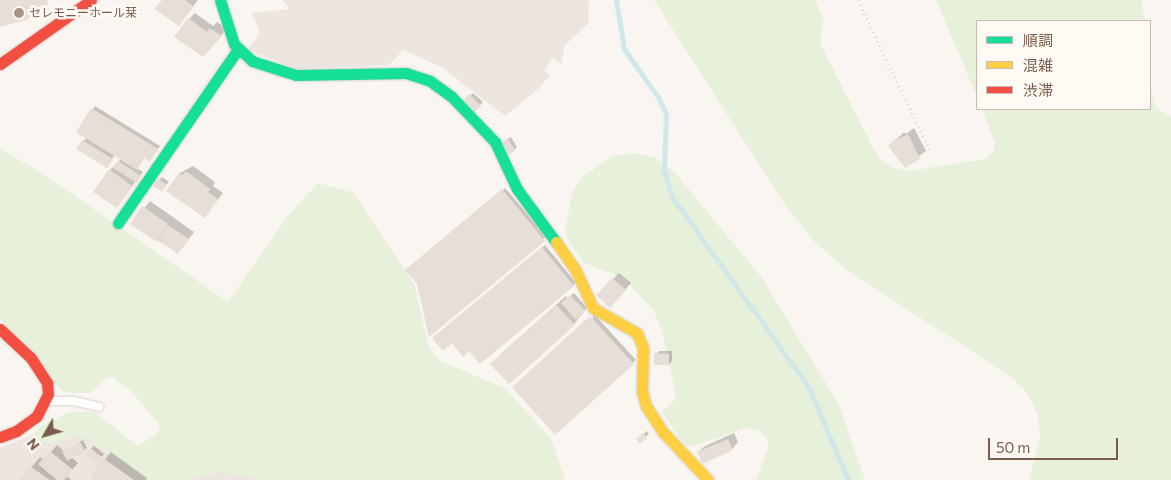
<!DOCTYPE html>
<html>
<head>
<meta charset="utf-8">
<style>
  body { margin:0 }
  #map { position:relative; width:1171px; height:480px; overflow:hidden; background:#f9f5f0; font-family:Commissioner,"Noto Sans JP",sans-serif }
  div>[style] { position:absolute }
  .industrial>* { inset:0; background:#ede5e0 }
  .green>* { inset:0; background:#e7f0db }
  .shadow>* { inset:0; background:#0003 }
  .stream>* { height:5px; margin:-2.5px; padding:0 2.5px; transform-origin:2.5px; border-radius:2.5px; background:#d0e8ea }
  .building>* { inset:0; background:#e6ded7 }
  .path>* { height:3px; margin-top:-1.5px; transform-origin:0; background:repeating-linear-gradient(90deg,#dcd5d0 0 1px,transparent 0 5px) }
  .roads { filter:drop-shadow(0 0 1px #d7d1cb) drop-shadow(0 0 1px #d7d1cb) }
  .lane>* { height:8px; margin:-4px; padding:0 4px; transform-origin:4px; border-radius:4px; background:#fefefd }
  .fast>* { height:11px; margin:-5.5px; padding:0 5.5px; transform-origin:5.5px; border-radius:5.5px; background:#16e098 }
  .slow>* { height:11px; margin:-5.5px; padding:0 5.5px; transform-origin:5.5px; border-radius:5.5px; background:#ffcf43 }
  .jam>* { height:11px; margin:-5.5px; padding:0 5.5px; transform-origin:5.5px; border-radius:5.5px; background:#f24e42 }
  .dots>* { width:14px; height:14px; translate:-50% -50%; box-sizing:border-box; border:2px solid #fffaf3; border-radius:50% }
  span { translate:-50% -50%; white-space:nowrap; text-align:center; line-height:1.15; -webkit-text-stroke:5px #fffaf3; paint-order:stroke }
  .poi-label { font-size:12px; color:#7a5c4d }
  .left { translate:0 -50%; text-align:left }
  .legend { position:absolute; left:976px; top:20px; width:175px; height:90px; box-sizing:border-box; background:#fffaf3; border:1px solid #cabbb1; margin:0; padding:6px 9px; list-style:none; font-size:15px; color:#7a5c4d }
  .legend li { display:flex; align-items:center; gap:10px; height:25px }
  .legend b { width:25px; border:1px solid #cabbb1 }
  .north { position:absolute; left:20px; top:410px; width:50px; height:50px; -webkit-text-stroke:4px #fffaf3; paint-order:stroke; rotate:232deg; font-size:14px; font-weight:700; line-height:20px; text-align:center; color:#7a5c4d }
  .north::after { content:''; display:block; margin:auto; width:18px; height:22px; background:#7a5c4d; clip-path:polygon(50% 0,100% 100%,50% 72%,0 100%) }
  .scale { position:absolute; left:988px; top:438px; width:130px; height:22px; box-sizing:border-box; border:2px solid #7a5c4d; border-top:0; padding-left:6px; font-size:15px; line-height:18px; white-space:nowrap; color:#7a5c4d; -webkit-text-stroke:4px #fffaf3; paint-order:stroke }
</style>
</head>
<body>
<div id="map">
  <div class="industrial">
    <i style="clip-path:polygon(282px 0,589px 0,588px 24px,565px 45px,561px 64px,553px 58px,544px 70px,550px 75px,539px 88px,505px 116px,443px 68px,403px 50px,389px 65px,297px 69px,248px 50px,260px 32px,252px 13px,290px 9px)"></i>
    <i style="clip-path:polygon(33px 435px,35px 441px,49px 443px,81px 435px,148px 480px,0 480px,0 448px)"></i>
    <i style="clip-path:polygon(222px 472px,244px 474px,266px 480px,184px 480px)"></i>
  </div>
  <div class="green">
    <i style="clip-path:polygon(654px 0,815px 0,824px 21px,820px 43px,874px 150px,883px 162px,894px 168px,909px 171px,985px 159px,993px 153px,995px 144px,982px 109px,1150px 109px,1150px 85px,1157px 109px,1171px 117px,1171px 480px,1029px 480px,1040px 436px,1038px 415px,1028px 394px,1010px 376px,847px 270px,815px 242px,785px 205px)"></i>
    <i style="clip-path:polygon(936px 0,1141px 0,1145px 21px,977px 21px,977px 97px)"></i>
    <i style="clip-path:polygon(0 148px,46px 176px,228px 302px,287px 217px,318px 183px,354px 193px,414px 284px,429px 348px,440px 361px,506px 389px,551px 439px,565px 480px,266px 480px,222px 472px,184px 480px,148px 480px,81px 435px,49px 444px,35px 441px,33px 435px,39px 427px,70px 412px,94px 412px,138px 446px,157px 434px,160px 425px,131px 391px,112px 377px,105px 379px,91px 393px,63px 392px,0 319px)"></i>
    <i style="clip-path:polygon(635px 153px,656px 158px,675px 173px,762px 278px,839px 405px,865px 480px,756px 480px,769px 445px,766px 437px,758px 430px,746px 428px,690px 447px,682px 442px,662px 412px,675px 400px,675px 390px,662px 332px,654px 311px,625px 279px,584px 263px,568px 240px,565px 230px,572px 194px,581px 178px,613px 156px)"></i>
  </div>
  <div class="shadow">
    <i style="clip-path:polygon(163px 0,198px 0,179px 25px)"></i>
    <i style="clip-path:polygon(195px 13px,213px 26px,217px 22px,227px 29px,209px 49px,189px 19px)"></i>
    <i style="clip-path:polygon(473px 93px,483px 102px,475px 110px,466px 100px)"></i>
    <i style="clip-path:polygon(95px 106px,160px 146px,152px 157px,145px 157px,137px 168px,143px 172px,117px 206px,110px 170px,122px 158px,115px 154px,110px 163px,83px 141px,87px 137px,78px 131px)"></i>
    <i style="clip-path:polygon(914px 128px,926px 151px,905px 166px,890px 146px,904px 132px,906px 134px)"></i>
    <i style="clip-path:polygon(511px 137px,517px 147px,514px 150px,506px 140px)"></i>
    <i style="clip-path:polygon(193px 166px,215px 182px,213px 186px,223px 193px,205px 216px,168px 191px,180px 173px)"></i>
    <i style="clip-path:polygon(162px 177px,169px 182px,164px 187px,155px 185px)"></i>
    <i style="clip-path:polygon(505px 188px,547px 237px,418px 283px,410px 267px)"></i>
    <i style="clip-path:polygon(150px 201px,194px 232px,178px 253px,132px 224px)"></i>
    <i style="clip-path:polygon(545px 245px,576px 283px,452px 342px,436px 336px)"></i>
    <i style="clip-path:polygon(619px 273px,631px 283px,616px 300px,613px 279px)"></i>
    <i style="clip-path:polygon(574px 293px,587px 308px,574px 324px,501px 354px,566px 296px,568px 298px)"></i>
    <i style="clip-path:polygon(594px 314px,636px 360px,555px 433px)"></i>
    <i style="clip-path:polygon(659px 351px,672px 351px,672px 361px,669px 364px,656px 354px)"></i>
    <i style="clip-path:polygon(647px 431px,649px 434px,640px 442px,638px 439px)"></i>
    <i style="clip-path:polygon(734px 433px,738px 442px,732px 449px,698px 452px,705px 446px)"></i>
    <i style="clip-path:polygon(83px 440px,87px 448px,71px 457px,78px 463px,67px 476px,71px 480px,21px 480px,40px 457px,44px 460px,57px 445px,64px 451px)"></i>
    <i style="clip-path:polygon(94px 446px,104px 454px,99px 460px,91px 449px)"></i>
    <i style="clip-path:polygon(111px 452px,147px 478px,146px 480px,99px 480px,92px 475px)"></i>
  </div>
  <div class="stream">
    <i style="left:616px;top:0;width:50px;rotate:80.7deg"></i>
    <i style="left:624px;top:49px;width:59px;rotate:54.7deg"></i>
    <i style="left:658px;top:97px;width:19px;rotate:65deg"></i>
    <i style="left:666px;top:114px;width:57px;rotate:92deg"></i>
    <i style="left:664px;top:171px;width:27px;rotate:73deg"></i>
    <i style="left:672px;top:197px;width:235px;rotate:54.3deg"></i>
    <i style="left:809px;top:388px;width:100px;rotate:67deg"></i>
  </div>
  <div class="building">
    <i style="clip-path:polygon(0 0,47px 0,48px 5px,26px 20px,0 27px)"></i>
    <i style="clip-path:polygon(162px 0,185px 0,193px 6px,179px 26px,154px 9px)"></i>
    <i style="clip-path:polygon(188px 18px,207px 32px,209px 28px,222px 36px,203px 57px,174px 37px)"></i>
    <i style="clip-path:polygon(469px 94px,481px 106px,475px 112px,464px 100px)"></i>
    <i style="clip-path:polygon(91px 108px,158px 149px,150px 162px,144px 158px,137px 170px,76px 132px)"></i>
    <i style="clip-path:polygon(908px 134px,920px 159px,905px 168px,888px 146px,897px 137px,899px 139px)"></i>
    <i style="clip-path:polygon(508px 139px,515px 151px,508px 155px,501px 143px)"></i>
    <i style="clip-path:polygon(82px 140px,113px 159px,107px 168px,76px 149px)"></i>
    <i style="clip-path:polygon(118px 161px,141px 176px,137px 183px,113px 168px)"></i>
    <i style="clip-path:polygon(109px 169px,132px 186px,117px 208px,93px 192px)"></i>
    <i style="clip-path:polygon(186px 171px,210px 189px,208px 192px,218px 199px,205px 218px,166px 191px,179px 173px,183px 175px)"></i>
    <i style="clip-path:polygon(158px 179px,167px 185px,162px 192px,153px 186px)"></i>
    <i style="clip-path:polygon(502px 189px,545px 241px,429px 337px,417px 284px,405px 270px)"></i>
    <i style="clip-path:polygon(142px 206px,168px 224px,156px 242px,130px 224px)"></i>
    <i style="clip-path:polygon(168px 225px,189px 239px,178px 254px,158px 240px)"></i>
    <i style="clip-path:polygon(542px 247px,574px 286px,480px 364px,469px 351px,463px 357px,452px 343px,443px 351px,432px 338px)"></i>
    <i style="clip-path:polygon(612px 278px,626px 290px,610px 308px,596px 295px)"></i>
    <i style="clip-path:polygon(570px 295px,585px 311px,576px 320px,561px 303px)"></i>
    <i style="clip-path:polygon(556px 305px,575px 325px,509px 384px,490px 364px)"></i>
    <i style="clip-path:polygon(590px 316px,634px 364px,555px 435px,512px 387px)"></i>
    <i style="clip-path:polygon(654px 353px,669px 354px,669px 365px,654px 365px)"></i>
    <i style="clip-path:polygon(643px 433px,647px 438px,640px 444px,636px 439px)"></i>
    <i style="clip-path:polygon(728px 439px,733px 450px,702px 464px,697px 452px)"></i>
    <i style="clip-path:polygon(80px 442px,85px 451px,67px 461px,62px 451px)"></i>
    <i style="clip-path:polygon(90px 448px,102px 457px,96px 464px,85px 456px)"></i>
    <i style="clip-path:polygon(50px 451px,73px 470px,64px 480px,57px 480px,38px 464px)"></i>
    <i style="clip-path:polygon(103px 458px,134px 480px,97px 480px,91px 476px)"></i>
    <i style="clip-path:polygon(30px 466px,50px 480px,20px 480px)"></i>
  </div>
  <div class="path">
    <i style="left:858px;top:0;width:167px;rotate:64.5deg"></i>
  </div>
  <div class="roads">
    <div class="lane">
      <i style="left:48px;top:401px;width:26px"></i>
      <i style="left:74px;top:401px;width:26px;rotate:13deg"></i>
    </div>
    <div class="fast">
      <i style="left:220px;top:0;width:46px;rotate:72.3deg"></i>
      <i style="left:234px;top:44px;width:25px;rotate:43deg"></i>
      <i style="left:252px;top:61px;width:46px;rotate:17.7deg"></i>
      <i style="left:296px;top:75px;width:110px;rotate:-1deg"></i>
      <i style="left:406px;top:73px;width:25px;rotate:18deg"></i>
      <i style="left:430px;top:81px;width:26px;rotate:36deg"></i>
      <i style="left:451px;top:96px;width:64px;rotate:46.3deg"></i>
      <i style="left:495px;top:142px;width:52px;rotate:64.9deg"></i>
      <i style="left:517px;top:189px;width:66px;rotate:53.7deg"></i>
      <i style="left:118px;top:223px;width:211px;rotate:-55.4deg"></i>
    </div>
    <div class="slow">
      <i style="left:556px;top:242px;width:33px;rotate:55deg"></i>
      <i style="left:575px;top:269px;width:43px;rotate:65.2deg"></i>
      <i style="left:593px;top:308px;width:51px;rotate:29.6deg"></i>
      <i style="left:637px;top:333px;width:16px;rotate:68deg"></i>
      <i style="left:643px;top:348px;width:43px;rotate:91.3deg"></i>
      <i style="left:642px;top:391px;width:16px;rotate:75deg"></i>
      <i style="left:646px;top:406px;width:31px;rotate:57deg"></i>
      <i style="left:663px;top:432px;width:66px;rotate:46.8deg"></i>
    </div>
    <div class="jam">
      <i style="left:0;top:64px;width:111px;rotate:-35.1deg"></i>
      <i style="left:0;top:329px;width:42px;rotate:43.1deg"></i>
      <i style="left:31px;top:358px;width:30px;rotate:57deg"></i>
      <i style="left:47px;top:383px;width:11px;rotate:85deg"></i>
      <i style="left:48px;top:394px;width:25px;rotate:117deg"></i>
      <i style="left:37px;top:416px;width:26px;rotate:144deg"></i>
      <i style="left:16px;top:431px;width:17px;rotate:159deg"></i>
    </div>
  </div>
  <div class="dots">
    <i style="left:19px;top:13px;background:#a69286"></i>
  </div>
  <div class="poi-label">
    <span class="left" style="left:29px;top:13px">セレモニーホール栞</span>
  </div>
  <ul class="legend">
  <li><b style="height:6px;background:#16e098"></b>順調</li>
  <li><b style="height:6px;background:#ffcf43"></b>混雑</li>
  <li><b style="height:6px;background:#f24e42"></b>渋滞</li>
  </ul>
  <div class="north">N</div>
  <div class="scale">50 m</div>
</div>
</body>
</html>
